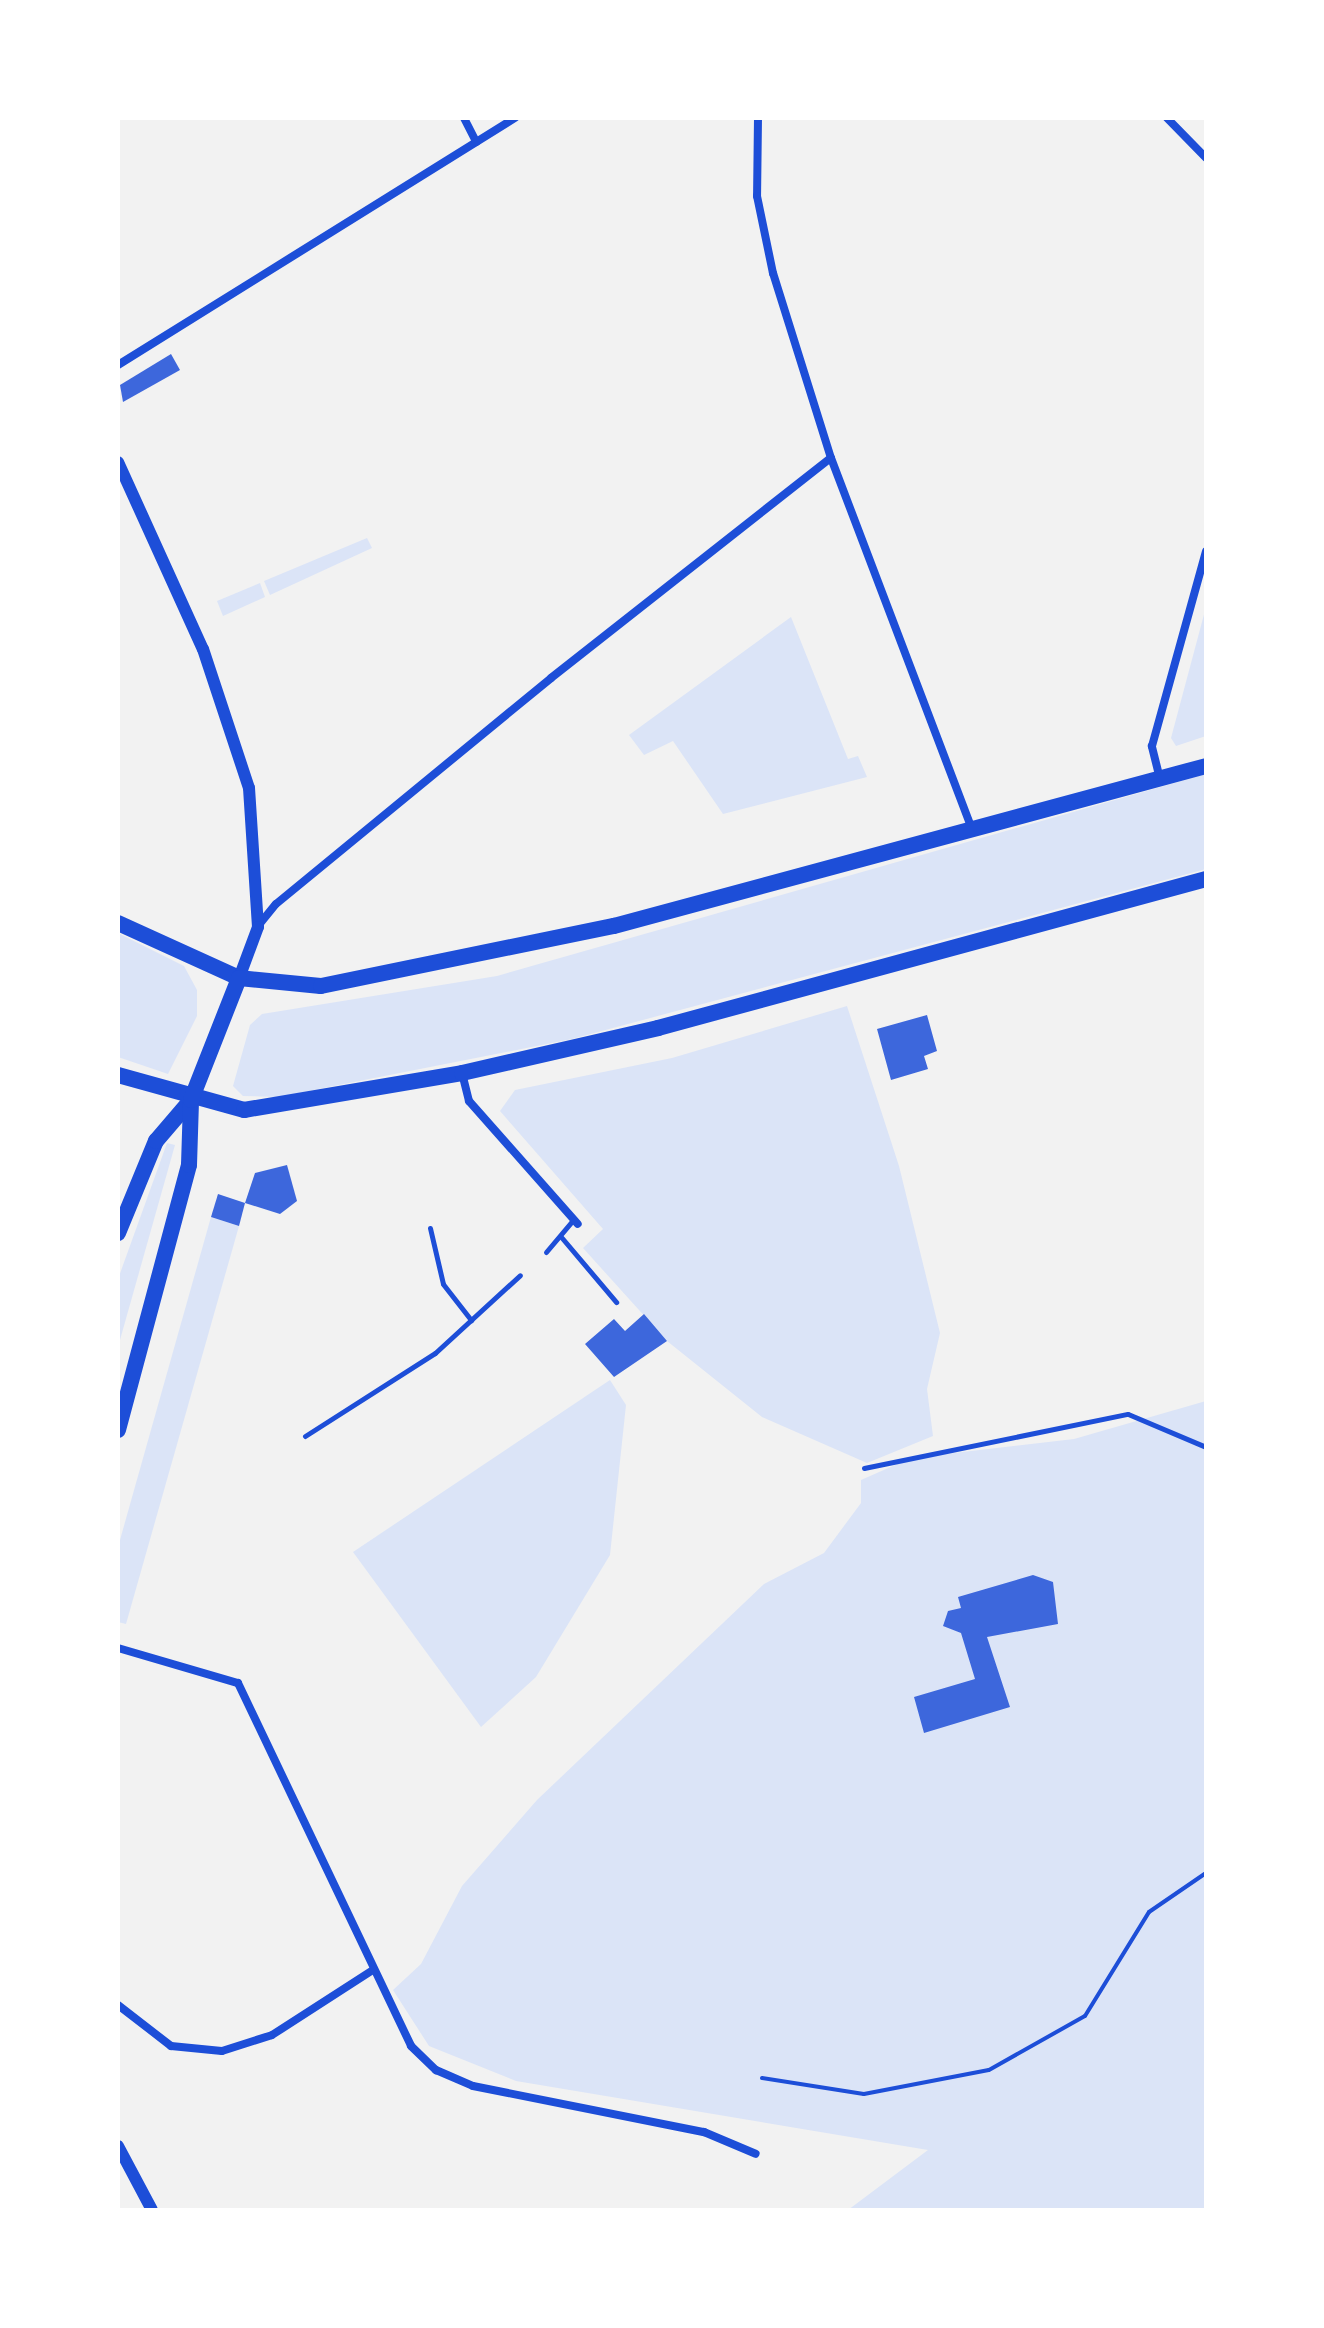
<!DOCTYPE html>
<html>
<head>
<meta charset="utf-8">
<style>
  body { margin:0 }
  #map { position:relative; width:1324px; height:2328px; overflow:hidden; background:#f2f2f2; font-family:"Nunito Sans",sans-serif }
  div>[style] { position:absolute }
  .green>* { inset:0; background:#dbe4f7 }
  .building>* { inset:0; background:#3d67dc }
  .path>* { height:4px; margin:-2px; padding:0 2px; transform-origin:2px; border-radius:2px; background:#1d4ed8 }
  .service>* { height:5px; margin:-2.5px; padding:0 2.5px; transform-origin:2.5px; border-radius:2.5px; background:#1d4ed8 }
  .minor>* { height:8px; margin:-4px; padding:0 4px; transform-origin:4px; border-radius:4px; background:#1d4ed8 }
  .tertiary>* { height:12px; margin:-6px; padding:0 6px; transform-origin:6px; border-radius:6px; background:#1d4ed8 }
  .primary>* { height:16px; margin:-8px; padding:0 8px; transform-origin:8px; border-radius:8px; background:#1d4ed8 }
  span { translate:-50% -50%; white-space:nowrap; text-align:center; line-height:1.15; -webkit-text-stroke:6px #fff; paint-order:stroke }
  .frame { position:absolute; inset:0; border:120px solid #fff; pointer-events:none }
</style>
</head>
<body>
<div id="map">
  <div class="green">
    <i style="clip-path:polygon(367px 538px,372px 548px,270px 595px,264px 581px)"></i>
    <i style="clip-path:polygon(260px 583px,265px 597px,223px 616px,217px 601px)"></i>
    <i style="clip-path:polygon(1206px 607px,1206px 736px,1176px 746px,1171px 738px)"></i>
    <i style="clip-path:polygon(791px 617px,848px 759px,858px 756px,867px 777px,723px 814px,673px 741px,644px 755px,629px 735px)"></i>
    <i style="clip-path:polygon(1206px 774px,1206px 869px,572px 1039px,278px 1097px,243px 1096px,233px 1086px,250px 1025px,262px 1014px,497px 976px)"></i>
    <i style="clip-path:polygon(118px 933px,184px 966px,197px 990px,197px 1016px,168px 1074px,118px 1057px)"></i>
    <i style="clip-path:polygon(847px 1006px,899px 1166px,940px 1333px,927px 1389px,933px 1436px,867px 1463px,762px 1417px,667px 1341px,583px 1248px,603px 1229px,500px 1111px,515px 1090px,672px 1058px)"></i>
    <i style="clip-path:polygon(167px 1143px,175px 1145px,118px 1347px,118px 1279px)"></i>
    <i style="clip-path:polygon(211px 1217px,239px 1226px,126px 1624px,118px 1622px,118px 1547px)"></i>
    <i style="clip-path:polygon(610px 1380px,626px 1405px,610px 1555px,536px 1677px,481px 1727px,353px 1552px)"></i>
    <i style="clip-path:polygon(1206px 1401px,1206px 2210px,848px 2210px,928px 2150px,516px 2081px,429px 2046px,393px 1990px,421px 1964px,462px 1886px,537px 1800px,764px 1584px,824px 1553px,861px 1503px,861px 1480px,911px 1458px,1074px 1439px)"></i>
  </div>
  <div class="building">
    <i style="clip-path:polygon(171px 354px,180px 370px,123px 402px,120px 385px)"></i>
    <i style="clip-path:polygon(927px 1015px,937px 1051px,924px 1056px,928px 1069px,891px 1080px,877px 1029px)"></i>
    <i style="clip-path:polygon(287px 1165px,297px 1201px,280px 1214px,245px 1203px,255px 1173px)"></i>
    <i style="clip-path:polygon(218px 1194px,245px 1203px,239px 1226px,211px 1217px)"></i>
    <i style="clip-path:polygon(644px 1314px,667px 1341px,614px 1377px,585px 1344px,614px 1319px,625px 1331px)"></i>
    <i style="clip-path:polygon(1033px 1575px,1053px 1582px,1058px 1624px,987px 1637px,1010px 1707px,924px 1733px,914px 1697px,975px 1679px,961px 1633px,943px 1626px,948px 1611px,961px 1608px,958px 1597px)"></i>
  </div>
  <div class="path">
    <i style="left:762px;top:2078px;width:103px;rotate:8.9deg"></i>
    <i style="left:864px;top:2094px;width:127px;rotate:-10.9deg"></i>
    <i style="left:989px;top:2070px;width:110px;rotate:-29.4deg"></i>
    <i style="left:1085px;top:2016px;width:122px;rotate:-58.4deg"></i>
    <i style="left:1149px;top:1912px;width:69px;rotate:-34.4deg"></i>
  </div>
  <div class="service">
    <i style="left:430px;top:1228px;width:57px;rotate:76.9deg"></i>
    <i style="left:443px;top:1284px;width:46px;rotate:52.1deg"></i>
    <i style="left:562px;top:1238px;width:84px;rotate:49.8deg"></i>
    <i style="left:546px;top:1252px;width:42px;rotate:-49.8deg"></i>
    <i style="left:305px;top:1436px;width:154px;rotate:-32.6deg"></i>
    <i style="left:435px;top:1353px;width:115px;rotate:-42.5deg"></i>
    <i style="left:864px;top:1468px;width:269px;rotate:-11.6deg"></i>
    <i style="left:1128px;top:1414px;width:85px;rotate:22.9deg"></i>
  </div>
  <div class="minor">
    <i style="left:464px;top:118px;width:27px;rotate:63deg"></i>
    <i style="left:758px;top:118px;width:78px;rotate:90.7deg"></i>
    <i style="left:757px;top:196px;width:79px;rotate:78.3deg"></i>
    <i style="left:773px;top:273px;width:194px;rotate:72.6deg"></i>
    <i style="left:831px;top:458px;width:397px;rotate:69.2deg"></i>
    <i style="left:1167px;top:118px;width:56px;rotate:45.7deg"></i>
    <i style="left:118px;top:365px;width:468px;rotate:-31.9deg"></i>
    <i style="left:1160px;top:779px;width:34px;rotate:-104deg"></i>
    <i style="left:1152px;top:746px;width:202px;rotate:-74.5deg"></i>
    <i style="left:258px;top:926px;width:28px;rotate:-51deg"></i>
    <i style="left:276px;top:904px;width:356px;rotate:-39.4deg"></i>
    <i style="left:551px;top:678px;width:356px;rotate:-38.2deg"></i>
    <i style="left:462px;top:1073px;width:29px;rotate:76deg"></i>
    <i style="left:469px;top:1101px;width:164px;rotate:48.5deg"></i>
    <i style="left:118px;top:1648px;width:125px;rotate:16.3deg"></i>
    <i style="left:238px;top:1683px;width:402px;rotate:64.5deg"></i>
    <i style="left:411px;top:2046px;width:35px;rotate:44deg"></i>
    <i style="left:436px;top:2070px;width:40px;rotate:23.4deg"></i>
    <i style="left:473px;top:2086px;width:236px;rotate:11.3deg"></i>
    <i style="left:704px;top:2132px;width:56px;rotate:22.9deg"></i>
    <i style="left:118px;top:2005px;width:67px;rotate:37.7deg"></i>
    <i style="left:171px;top:2046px;width:51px;rotate:5.6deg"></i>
    <i style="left:222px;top:2051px;width:52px;rotate:-17.7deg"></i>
    <i style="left:272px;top:2035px;width:120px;rotate:-32.8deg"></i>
  </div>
  <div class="tertiary">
    <i style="left:118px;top:462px;width:205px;rotate:65.6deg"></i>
    <i style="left:203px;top:649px;width:146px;rotate:71.7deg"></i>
    <i style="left:249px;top:788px;width:139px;rotate:86.3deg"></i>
    <i style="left:258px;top:927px;width:54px;rotate:110.4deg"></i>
    <i style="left:118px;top:2146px;width:72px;rotate:62deg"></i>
  </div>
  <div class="primary">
    <i style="left:118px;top:923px;width:133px;rotate:24.4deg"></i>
    <i style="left:239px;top:978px;width:82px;rotate:5.6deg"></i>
    <i style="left:321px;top:986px;width:299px;rotate:-11.6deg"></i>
    <i style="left:614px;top:926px;width:613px;rotate:-15.12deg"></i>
    <i style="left:118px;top:1075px;width:131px;rotate:15.5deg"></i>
    <i style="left:244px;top:1110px;width:221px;rotate:-9.6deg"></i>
    <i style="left:462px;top:1073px;width:201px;rotate:-12.9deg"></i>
    <i style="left:658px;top:1028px;width:568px;rotate:-15.21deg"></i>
    <i style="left:118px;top:1233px;width:100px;rotate:-67.6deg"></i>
    <i style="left:156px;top:1141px;width:54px;rotate:-49.5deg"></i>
    <i style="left:118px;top:1430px;width:274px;rotate:-75deg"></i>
    <i style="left:189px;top:1165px;width:65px;rotate:-88.2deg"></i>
    <i style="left:191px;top:1100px;width:131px;rotate:-68.5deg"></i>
  </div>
  <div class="frame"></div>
</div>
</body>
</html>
